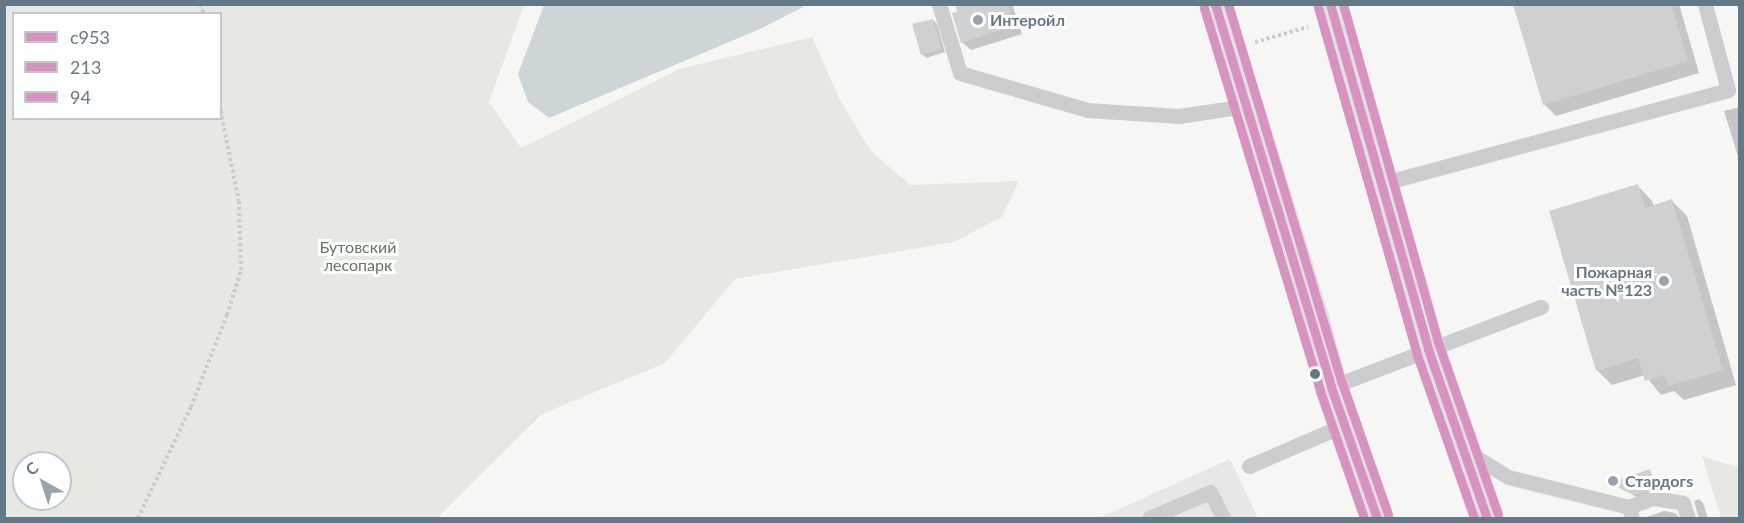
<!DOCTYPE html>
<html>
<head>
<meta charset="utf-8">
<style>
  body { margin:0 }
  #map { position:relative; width:1744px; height:523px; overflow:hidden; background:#f6f7f5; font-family:Lato,sans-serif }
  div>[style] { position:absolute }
  .built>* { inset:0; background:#e6e8e8 }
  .green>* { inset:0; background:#e5e9e2 }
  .water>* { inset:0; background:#cdd5d8 }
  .shadow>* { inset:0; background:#0003 }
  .building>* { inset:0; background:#ced0d1 }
  .path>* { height:4px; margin-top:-2px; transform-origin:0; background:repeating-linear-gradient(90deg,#cacccc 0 3px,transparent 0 6px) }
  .lane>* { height:15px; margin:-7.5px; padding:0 7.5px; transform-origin:7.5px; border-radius:7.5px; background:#cccdce }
  .secondary>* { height:33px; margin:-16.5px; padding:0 16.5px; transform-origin:16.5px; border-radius:16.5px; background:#e0e1e1 }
  .bus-1>* { height:9px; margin:-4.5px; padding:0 4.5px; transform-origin:4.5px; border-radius:4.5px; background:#d892bf }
  .bus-2>* { height:9px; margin:-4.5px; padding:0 4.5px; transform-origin:4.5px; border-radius:4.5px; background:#d892bf }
  .bus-3>* { height:9px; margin:-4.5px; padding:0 4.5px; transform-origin:4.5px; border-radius:4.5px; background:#d892bf }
  .dots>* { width:16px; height:16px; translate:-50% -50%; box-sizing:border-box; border:3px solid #fff; border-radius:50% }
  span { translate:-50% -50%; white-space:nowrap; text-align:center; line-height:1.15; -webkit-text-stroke:6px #fff; paint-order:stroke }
  .poi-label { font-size:16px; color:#657886; font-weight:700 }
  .left { translate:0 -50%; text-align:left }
  .right { translate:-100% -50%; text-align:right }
  .park-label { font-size:16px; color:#657861 }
  .frame { position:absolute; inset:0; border:6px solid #657886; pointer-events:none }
  .legend { position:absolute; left:12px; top:12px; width:210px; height:108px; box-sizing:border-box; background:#fff; border:2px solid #c1c9cf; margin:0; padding:8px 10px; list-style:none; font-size:18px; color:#657886 }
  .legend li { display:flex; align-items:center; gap:12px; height:30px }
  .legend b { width:30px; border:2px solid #c1c9cf }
  .north { position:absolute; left:12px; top:451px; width:60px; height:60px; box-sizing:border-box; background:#fff; border:2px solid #c1c9cf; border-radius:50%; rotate:321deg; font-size:16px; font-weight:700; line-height:24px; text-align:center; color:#657886 }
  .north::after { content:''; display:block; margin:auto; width:21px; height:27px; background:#98a4ad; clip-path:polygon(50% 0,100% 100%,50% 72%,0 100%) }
</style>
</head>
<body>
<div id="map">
  <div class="built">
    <i style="clip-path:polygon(1230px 459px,1258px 518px,1099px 518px)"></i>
  </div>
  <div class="green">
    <i style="clip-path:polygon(evenodd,4px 5px,524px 5px,489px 102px,521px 148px,679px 69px,812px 37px,841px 102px,871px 151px,910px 185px,1019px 181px,1002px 217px,954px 242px,735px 279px,665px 363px,542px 414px,437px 518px,5px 518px,4px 5px,14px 14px,220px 14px,220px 118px,14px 118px,14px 14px,4px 5px,24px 463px,60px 463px,60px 499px,24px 499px,24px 463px)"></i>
    <i style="clip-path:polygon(1702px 456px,1739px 468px,1739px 518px,1721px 518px)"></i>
  </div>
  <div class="water">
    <i style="clip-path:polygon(544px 5px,544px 4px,807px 5px,760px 29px,549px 118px,528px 102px,518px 74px)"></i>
  </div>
  <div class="shadow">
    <i style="clip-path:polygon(970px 4px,1012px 4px,1022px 34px,971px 50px,962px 42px)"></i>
    <i style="clip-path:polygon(1514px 4px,1679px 4px,1699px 73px,1556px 116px,1544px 104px)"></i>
    <i style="clip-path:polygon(933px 20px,937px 24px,945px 52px,926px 58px,922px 54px)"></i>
    <i style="clip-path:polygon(1740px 107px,1740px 163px,1724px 111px)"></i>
    <i style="clip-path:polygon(1638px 186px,1652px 201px,1654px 207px,1672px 201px,1687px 216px,1736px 385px,1684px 400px,1674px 391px,1661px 395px,1645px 375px,1612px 385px,1597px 370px)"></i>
    <i style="clip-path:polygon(1650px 471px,1660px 493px,1639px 498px,1612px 484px)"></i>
    <i style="clip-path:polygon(1699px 499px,1703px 503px,1708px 518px,1699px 518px,1694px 501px)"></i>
    <i style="clip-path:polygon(1664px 511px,1675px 513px,1680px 518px,1643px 518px)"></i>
  </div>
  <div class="building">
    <i style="clip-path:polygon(955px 4px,1008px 4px,1014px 26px,961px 43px,952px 13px,957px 12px)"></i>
    <i style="clip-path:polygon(1513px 4px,1671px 4px,1688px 61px,1543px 105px)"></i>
    <i style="clip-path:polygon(933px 19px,942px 49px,921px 55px,912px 24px)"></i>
    <i style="clip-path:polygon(1638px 184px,1645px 208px,1672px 199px,1723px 370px,1668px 386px,1664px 375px,1645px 381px,1638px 358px,1596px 371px,1549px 211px)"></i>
    <i style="clip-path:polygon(1650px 469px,1657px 489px,1634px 495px,1610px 483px)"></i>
  </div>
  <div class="path">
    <i style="left:200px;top:4px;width:11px;rotate:68deg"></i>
    <i style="left:1255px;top:42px;width:55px;rotate:-15.8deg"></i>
    <i style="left:138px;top:518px;width:123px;rotate:-64.5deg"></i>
    <i style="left:191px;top:407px;width:99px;rotate:-68.6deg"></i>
    <i style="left:227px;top:315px;width:47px;rotate:-72.7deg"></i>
    <i style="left:241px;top:270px;width:68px;rotate:-91.7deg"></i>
    <i style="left:239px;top:202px;width:96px;rotate:-101.4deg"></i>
  </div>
  <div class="lane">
    <i style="left:939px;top:4px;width:72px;rotate:73.1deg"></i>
    <i style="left:960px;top:73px;width:132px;rotate:16.2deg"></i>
    <i style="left:1087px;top:110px;width:92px;rotate:3.7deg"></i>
    <i style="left:1179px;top:116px;width:68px;rotate:-8.5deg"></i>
    <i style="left:1380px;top:184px;width:360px;rotate:-15.1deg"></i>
    <i style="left:1728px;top:90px;width:89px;rotate:-105deg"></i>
    <i style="left:1331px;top:387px;width:225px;rotate:-20.9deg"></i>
    <i style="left:1468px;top:452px;width:47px;rotate:32deg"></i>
    <i style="left:1508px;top:477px;width:125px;rotate:13.9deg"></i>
    <i style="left:1629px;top:507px;width:11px;rotate:75deg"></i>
    <i style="left:1249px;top:466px;width:103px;rotate:-23.3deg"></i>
    <i style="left:1629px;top:507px;width:26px;rotate:-21deg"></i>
    <i style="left:1653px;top:498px;width:30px;rotate:9deg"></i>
    <i style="left:1683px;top:503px;width:16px;rotate:72deg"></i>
    <i style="left:1149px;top:518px;width:66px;rotate:-23.1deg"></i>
    <i style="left:1210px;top:492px;width:29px;rotate:63deg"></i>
  </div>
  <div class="secondary">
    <i style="left:1215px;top:4px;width:332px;rotate:72.8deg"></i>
    <i style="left:1313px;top:321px;width:68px;rotate:74.7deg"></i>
    <i style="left:1331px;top:387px;width:139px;rotate:70.7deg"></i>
    <i style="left:1330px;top:4px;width:359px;rotate:74.1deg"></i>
    <i style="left:1428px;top:349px;width:179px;rotate:70.8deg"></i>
  </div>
  <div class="bus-1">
    <i style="left:1215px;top:4px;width:400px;rotate:73.1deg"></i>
    <i style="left:1331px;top:387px;width:139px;rotate:70.7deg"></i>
    <i style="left:1330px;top:4px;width:359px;rotate:74.1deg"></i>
    <i style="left:1428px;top:349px;width:179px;rotate:70.8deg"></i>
  </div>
  <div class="bus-2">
    <i style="left:1318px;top:7px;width:359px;rotate:74.1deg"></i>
    <i style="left:1416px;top:352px;width:176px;rotate:70.7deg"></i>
    <i style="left:1204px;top:8px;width:400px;rotate:73.1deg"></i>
    <i style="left:1320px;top:391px;width:134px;rotate:70.9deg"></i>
  </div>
  <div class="bus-3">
    <i style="left:1228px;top:4px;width:396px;rotate:73.3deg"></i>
    <i style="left:1342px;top:383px;width:139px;rotate:70.7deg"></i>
    <i style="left:1343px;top:4px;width:354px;rotate:74.3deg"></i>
    <i style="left:1439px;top:345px;width:179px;rotate:70.8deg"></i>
  </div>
  <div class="dots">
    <i style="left:978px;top:20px;background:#98a4ad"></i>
    <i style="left:1664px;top:281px;background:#98a4ad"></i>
    <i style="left:1315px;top:374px;background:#657886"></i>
    <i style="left:1613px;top:481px;background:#98a4ad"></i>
  </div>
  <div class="poi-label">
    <span class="left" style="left:990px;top:20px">Интеройл</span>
    <span class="right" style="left:1652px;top:281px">Пожарная<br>часть №123</span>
    <span class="left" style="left:1625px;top:481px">Стардогs</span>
  </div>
  <div class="park-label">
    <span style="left:358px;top:256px">Бутовский<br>лесопарк</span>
  </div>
  <div class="frame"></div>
  <ul class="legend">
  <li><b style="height:8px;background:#d892bf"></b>с953</li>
  <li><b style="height:8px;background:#d892bf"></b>213</li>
  <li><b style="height:8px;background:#d892bf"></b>94</li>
  </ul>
  <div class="north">С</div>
</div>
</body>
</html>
